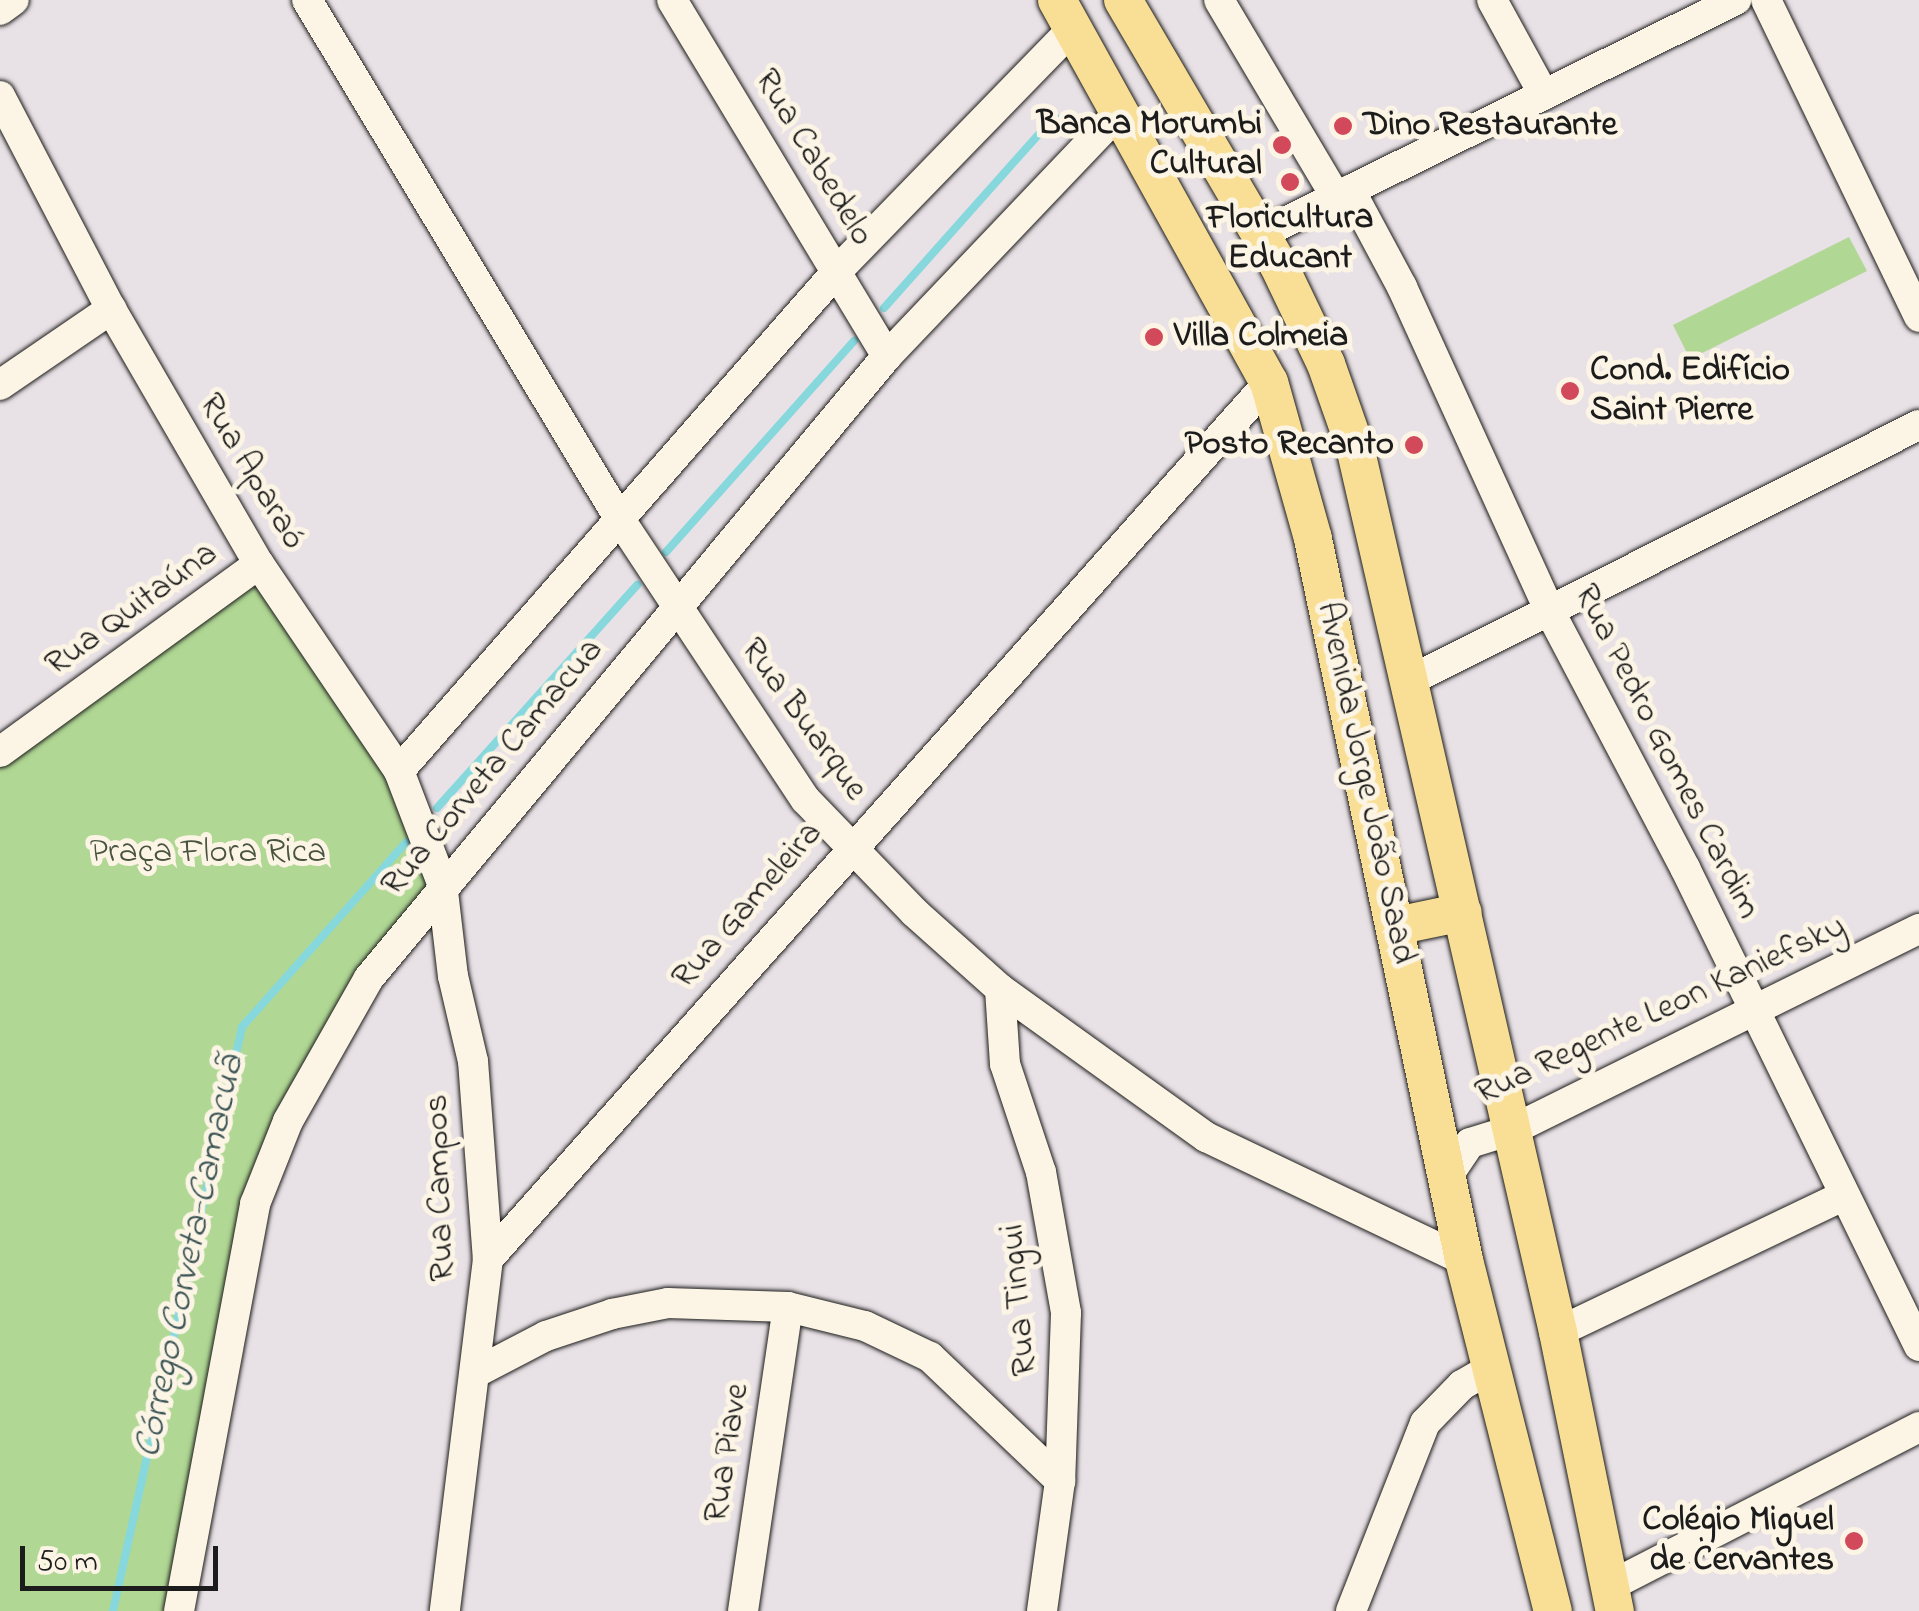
<!DOCTYPE html>
<html>
<head>
<meta charset="utf-8">
<style>
  body { margin:0 }
  #map { position:relative; width:1919px; height:1611px; overflow:hidden; background:#e8e1e5; font-family:"Indie Flower",sans-serif }
  div>[style] { position:absolute }
  .green>* { inset:0; background:#b0d794 }
  .stream>* { height:8px; margin:-4px; padding:0 4px; transform-origin:4px; border-radius:4px; background:#86d8dd }
  .roads { filter:drop-shadow(0 0 2px #1c1c1c) drop-shadow(0 0 2px #1c1c1c) }
  .minor>* { height:30px; margin:-15px; padding:0 15px; transform-origin:15px; border-radius:15px; background:#fcf5e5 }
  .major>* { height:38px; margin:-19px; padding:0 19px; transform-origin:19px; border-radius:19px; background:#f9df96 }
  .dots>* { width:28px; height:28px; translate:-50% -50%; box-sizing:border-box; border:5px solid #fcf5e5; border-radius:50% }
  span { translate:-50% -50%; white-space:nowrap; text-align:center; line-height:1.15; -webkit-text-stroke:10px #fcf5e5; paint-order:stroke }
  .poi-label { font-size:35px; color:#1c1c1c; font-weight:700 }
  .right { translate:-100% -50%; text-align:right }
  .left { translate:0 -50%; text-align:left }
  .street-label { font-size:35px; color:#1c1c1c }
  .park-label { font-size:35px; color:#485440 }
  .water-label { font-size:38px; color:#3c5456; font-style:italic }
  .scale { position:absolute; left:20px; top:1546px; width:198px; height:45px; box-sizing:border-box; border:5px solid #1c1c1c; border-top:0; padding-left:12px; font-size:30px; line-height:35px; white-space:nowrap; color:#1c1c1c; -webkit-text-stroke:8px #fcf5e5; paint-order:stroke }
</style>
</head>
<body>
<div id="map">
  <div class="green">
    <i style="clip-path:polygon(1849px 237px,1867px 271px,1690px 359px,1673px 325px)"></i>
    <i style="clip-path:polygon(259px 564px,348px 694px,442px 883px,288px 1121px,179px 1611px,0 1611px,0 751px)"></i>
  </div>
  <div class="stream">
    <i style="left:884px;top:308px;width:257px;rotate:-48.3deg"></i>
    <i style="left:666px;top:552px;width:283px;rotate:-48.3deg"></i>
    <i style="left:437px;top:808px;width:300px;rotate:-48.1deg"></i>
    <i style="left:113px;top:1611px;width:598px;rotate:-77.54deg"></i>
    <i style="left:242px;top:1027px;width:247px;rotate:-48.4deg"></i>
  </div>
  <div class="roads">
    <div class="minor">
      <i style="left:307px;top:0;width:605px;rotate:58.94deg"></i>
      <i style="left:619px;top:518px;width:338px;rotate:56.5deg"></i>
      <i style="left:806px;top:800px;width:156px;rotate:46deg"></i>
      <i style="left:914px;top:912px;width:115px;rotate:41.8deg"></i>
      <i style="left:1000px;top:989px;width:254px;rotate:35.7deg"></i>
      <i style="left:1206px;top:1137px;width:286px;rotate:25.5deg"></i>
      <i style="left:672px;top:0;width:416px;rotate:58.9deg"></i>
      <i style="left:1219px;top:0;width:229px;rotate:59.3deg"></i>
      <i style="left:1492px;top:0;width:108px;rotate:61.3deg"></i>
      <i style="left:1766px;top:0;width:352px;rotate:64.2deg"></i>
      <i style="left:0;top:10px;width:17px;rotate:-36deg"></i>
      <i style="left:0;top:96px;width:240px;rotate:62.5deg"></i>
      <i style="left:111px;top:309px;width:295px;rotate:59.9deg"></i>
      <i style="left:259px;top:564px;width:250px;rotate:55.9deg"></i>
      <i style="left:399px;top:771px;width:120px;rotate:69deg"></i>
      <i style="left:442px;top:883px;width:94px;rotate:83.3deg"></i>
      <i style="left:453px;top:976px;width:87px;rotate:76.8deg"></i>
      <i style="left:473px;top:1061px;width:199px;rotate:85.7deg"></i>
      <i style="left:488px;top:1259px;width:355px;rotate:97deg"></i>
      <i style="left:1350px;top:190px;width:110px;rotate:61.8deg"></i>
      <i style="left:1402px;top:287px;width:355px;rotate:65.5deg"></i>
      <i style="left:1549px;top:610px;width:292px;rotate:62.2deg"></i>
      <i style="left:1685px;top:868px;width:532px;rotate:63.92deg"></i>
      <i style="left:1261px;top:234px;width:530px;rotate:-26.23deg"></i>
      <i style="left:0;top:385px;width:135px;rotate:-34.4deg"></i>
      <i style="left:1411px;top:680px;width:568px;rotate:-26.66deg"></i>
      <i style="left:0;top:752px;width:320px;rotate:-36deg"></i>
      <i style="left:399px;top:771px;width:666px;rotate:-48.77deg"></i>
      <i style="left:838px;top:270px;width:339px;rotate:-45.8deg"></i>
      <i style="left:1000px;top:989px;width:75px;rotate:86.2deg"></i>
      <i style="left:1005px;top:1064px;width:114px;rotate:71.6deg"></i>
      <i style="left:1041px;top:1172px;width:143px;rotate:79.9deg"></i>
      <i style="left:1066px;top:1313px;width:168px;rotate:92deg"></i>
      <i style="left:1060px;top:1481px;width:131px;rotate:97.9deg"></i>
      <i style="left:1449px;top:1174px;width:37px;rotate:-56deg"></i>
      <i style="left:1470px;top:1143px;width:44px;rotate:-17.2deg"></i>
      <i style="left:1512px;top:1130px;width:454px;rotate:-26.3deg"></i>
      <i style="left:488px;top:1259px;width:1174px;rotate:-48.31deg"></i>
      <i style="left:1558px;top:1332px;width:314px;rotate:-25.5deg"></i>
      <i style="left:475px;top:1373px;width:80px;rotate:-27.5deg"></i>
      <i style="left:546px;top:1336px;width:70px;rotate:-18.4deg"></i>
      <i style="left:612px;top:1314px;width:57px;rotate:-11.1deg"></i>
      <i style="left:668px;top:1303px;width:120px;rotate:1.9deg"></i>
      <i style="left:788px;top:1307px;width:79px;rotate:13.9deg"></i>
      <i style="left:865px;top:1326px;width:72px;rotate:25.5deg"></i>
      <i style="left:930px;top:1357px;width:180px;rotate:43.6deg"></i>
      <i style="left:1608px;top:1587px;width:350px;rotate:-27.2deg"></i>
      <i style="left:179px;top:1611px;width:414px;rotate:-79.4deg"></i>
      <i style="left:255px;top:1204px;width:89px;rotate:-68.3deg"></i>
      <i style="left:288px;top:1121px;width:164px;rotate:-60.5deg"></i>
      <i style="left:369px;top:978px;width:809px;rotate:-50.21deg"></i>
      <i style="left:887px;top:356px;width:340px;rotate:-46.4deg"></i>
      <i style="left:743px;top:1611px;width:307px;rotate:-81.6deg"></i>
      <i style="left:1351px;top:1611px;width:202px;rotate:-68.5deg"></i>
      <i style="left:1425px;top:1423px;width:53px;rotate:-45.8deg"></i>
      <i style="left:1462px;top:1385px;width:34px;rotate:-30deg"></i>
    </div>
    <div class="major">
      <i style="left:1057px;top:0;width:437px;rotate:61deg"></i>
      <i style="left:1269px;top:382px;width:163px;rotate:74.3deg"></i>
      <i style="left:1313px;top:539px;width:737px;rotate:78.17deg"></i>
      <i style="left:1464px;top:1260px;width:362px;rotate:75.8deg"></i>
      <i style="left:1123px;top:0;width:308px;rotate:59.6deg"></i>
      <i style="left:1279px;top:266px;width:109px;rotate:64.4deg"></i>
      <i style="left:1326px;top:364px;width:88px;rotate:70.7deg"></i>
      <i style="left:1355px;top:447px;width:908px;rotate:77.08deg"></i>
      <i style="left:1558px;top:1332px;width:285px;rotate:78.5deg"></i>
      <i style="left:1396px;top:926px;width:68px;rotate:-11.8deg"></i>
    </div>
  </div>
  <div class="dots">
    <i style="left:1343px;top:126px;background:#d1495b"></i>
    <i style="left:1282px;top:145px;background:#d1495b"></i>
    <i style="left:1290px;top:182px;background:#d1495b"></i>
    <i style="left:1154px;top:337px;background:#d1495b"></i>
    <i style="left:1570px;top:391px;background:#d1495b"></i>
    <i style="left:1414px;top:445px;background:#d1495b"></i>
    <i style="left:1854px;top:1541px;background:#d1495b"></i>
  </div>
  <div class="poi-label">
    <span class="right" style="left:1262px;top:145px">Banca Morumbi<br>Cultural</span>
    <span class="left" style="left:1363px;top:126px">Dino Restaurante</span>
    <span style="left:1290px;top:239px">Floricultura<br>Educant</span>
    <span class="left" style="left:1174px;top:337px">Villa Colmeia</span>
    <span class="left" style="left:1590px;top:391px">Cond. Edifício<br>Saint Pierre</span>
    <span class="right" style="left:1394px;top:445px">Posto Recanto</span>
    <span class="right" style="left:1834px;top:1541px">Colégio Miguel<br>de Cervantes</span>
  </div>
  <div class="street-label">
    <span style="left:813px;top:158px;rotate:59deg">Rua Cabedelo</span>
    <span style="left:251px;top:472px;rotate:59deg">Rua Aparaó</span>
    <span style="left:132px;top:610px;rotate:-36deg">Rua Quitaúna</span>
    <span style="left:803px;top:720px;rotate:54deg">Rua Buarque</span>
    <span style="left:1666px;top:752px;rotate:63deg">Rua Pedro Gomes Cardim</span>
    <span style="left:493px;top:768px;rotate:-50deg">Rua Corveta Camacua</span>
    <span style="left:1365px;top:783px;rotate:78deg">Avenida Jorge João Saad</span>
    <span style="left:748px;top:906px;rotate:-49deg">Rua Gameleira</span>
    <span style="left:1661px;top:1011px;rotate:-25deg">Rua Regente Leon Kaniefsky</span>
    <span style="left:441px;top:1188px;rotate:-92deg">Rua Campos</span>
    <span style="left:1020px;top:1300px;rotate:-95deg">Rua Tingui</span>
    <span style="left:728px;top:1453px;rotate:-81deg">Rua Piave</span>
  </div>
  <div class="park-label">
    <span style="left:208px;top:853px">Praça Flora Rica</span>
  </div>
  <div class="water-label">
    <span style="left:191px;top:1257px;rotate:-78deg">Córrego Corveta-Camacuã</span>
  </div>
  <div class="scale">50 m</div>
</div>
</body>
</html>
